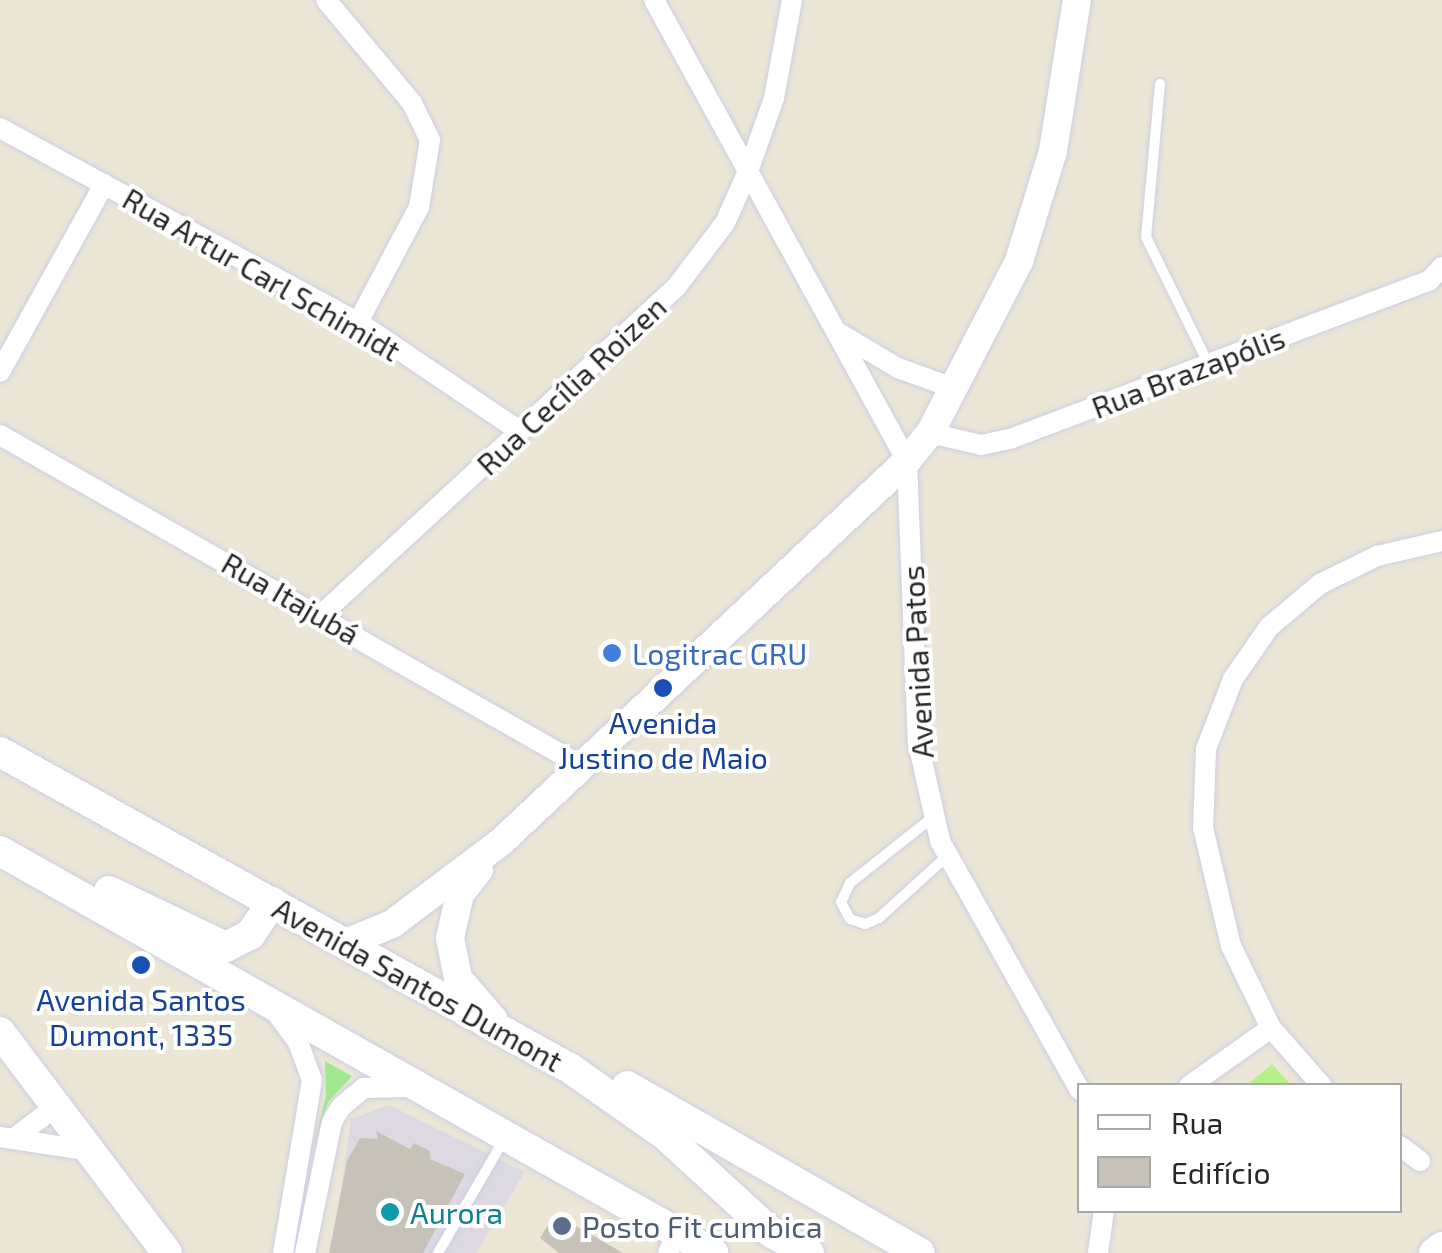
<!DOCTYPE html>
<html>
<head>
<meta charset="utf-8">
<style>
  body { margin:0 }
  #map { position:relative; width:1442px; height:1253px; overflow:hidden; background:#ece6d7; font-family:"Exo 2",sans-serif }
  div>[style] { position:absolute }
  .industrial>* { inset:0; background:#ddd9e3 }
  .green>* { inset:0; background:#a0e98e }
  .pitch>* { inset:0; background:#b6f188 }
  .building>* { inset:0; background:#c7c2b7 }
  .roads { filter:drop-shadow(0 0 2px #cccee3) drop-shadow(0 0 2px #cccee3) }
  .service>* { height:10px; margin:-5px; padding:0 5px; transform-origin:5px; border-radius:5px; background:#fff }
  .minor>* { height:20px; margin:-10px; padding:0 10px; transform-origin:10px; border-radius:10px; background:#fff }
  .tertiary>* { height:28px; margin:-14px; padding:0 14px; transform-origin:14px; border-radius:14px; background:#fff }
  .secondary>* { height:30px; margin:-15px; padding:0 15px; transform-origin:15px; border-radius:15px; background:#fff }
  .dots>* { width:28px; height:28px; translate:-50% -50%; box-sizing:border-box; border:5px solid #fff; border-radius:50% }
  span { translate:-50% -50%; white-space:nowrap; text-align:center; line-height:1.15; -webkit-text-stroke:8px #fff; paint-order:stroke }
  .street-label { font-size:30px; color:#282828 }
  .shop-label { font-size:30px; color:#366cbe }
  .left { translate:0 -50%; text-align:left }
  .transit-label { font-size:30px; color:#164399 }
  .culture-label { font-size:30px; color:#0d838f }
  .service-label { font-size:30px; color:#4e5e75 }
  .legend { position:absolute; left:1077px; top:1083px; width:325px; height:130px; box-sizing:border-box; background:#fff; border:2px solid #a9a9a9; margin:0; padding:12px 18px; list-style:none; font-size:30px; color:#282828 }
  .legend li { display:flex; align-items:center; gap:20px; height:50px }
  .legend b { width:50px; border:2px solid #a9a9a9 }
</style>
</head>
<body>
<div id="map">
  <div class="industrial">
    <i style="clip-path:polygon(389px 1105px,525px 1172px,476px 1253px,332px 1253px,351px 1119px)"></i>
  </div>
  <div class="green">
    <i style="clip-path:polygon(325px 1061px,352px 1076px,328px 1102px,313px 1149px,326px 1096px)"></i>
  </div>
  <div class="pitch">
    <i style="clip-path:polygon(1272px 1064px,1291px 1085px,1247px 1085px)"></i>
  </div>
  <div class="building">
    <i style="clip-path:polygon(376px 1131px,410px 1149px,414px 1143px,430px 1151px,430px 1159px,465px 1174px,423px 1253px,329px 1253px,347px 1161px,360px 1138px,378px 1139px)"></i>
    <i style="clip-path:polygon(555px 1214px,623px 1253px,559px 1253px,540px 1238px)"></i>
  </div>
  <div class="roads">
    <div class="service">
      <i style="left:1160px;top:84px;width:154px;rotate:95.2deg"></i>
      <i style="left:1146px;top:237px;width:140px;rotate:63.8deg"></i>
      <i style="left:933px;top:817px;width:106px;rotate:141.5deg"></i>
      <i style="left:850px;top:883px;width:21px;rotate:115deg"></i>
      <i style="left:841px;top:902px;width:19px;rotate:62deg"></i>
      <i style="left:850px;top:919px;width:16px;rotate:18deg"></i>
      <i style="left:865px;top:924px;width:15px;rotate:-23deg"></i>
      <i style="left:879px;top:918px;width:91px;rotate:-42.3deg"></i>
      <i style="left:438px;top:1253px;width:133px;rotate:-59.8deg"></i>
    </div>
    <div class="minor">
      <i style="left:326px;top:0;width:134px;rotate:50.1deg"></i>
      <i style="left:412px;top:103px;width:41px;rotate:64.1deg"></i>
      <i style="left:430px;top:140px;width:68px;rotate:99.3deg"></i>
      <i style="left:419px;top:207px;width:130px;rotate:117.9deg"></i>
      <i style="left:654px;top:0;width:526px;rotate:61.24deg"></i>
      <i style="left:907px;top:461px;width:282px;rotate:87.8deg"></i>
      <i style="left:918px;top:743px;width:100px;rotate:77.3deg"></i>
      <i style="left:940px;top:841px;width:286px;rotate:60.7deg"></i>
      <i style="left:0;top:128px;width:407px;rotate:28.5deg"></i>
      <i style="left:358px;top:322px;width:193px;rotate:34deg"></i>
      <i style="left:839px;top:333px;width:69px;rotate:30.7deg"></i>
      <i style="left:898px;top:368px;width:62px;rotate:19.9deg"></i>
      <i style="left:0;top:372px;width:215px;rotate:-61deg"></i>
      <i style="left:930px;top:433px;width:52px;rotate:13.2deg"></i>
      <i style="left:981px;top:445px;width:30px;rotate:-12deg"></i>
      <i style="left:1010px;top:439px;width:448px;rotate:-20.7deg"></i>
      <i style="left:1429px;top:281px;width:19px;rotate:-47deg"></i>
      <i style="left:0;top:435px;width:667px;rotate:29.64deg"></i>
      <i style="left:322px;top:614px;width:483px;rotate:-42.7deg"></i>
      <i style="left:677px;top:286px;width:79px;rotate:-52.7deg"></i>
      <i style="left:725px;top:223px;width:59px;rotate:-66deg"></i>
      <i style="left:749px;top:169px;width:75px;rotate:-70.6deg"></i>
      <i style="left:774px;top:98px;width:100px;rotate:-79.6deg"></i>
      <i style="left:276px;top:1012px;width:37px;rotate:54deg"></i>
      <i style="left:298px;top:1042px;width:40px;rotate:69.8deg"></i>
      <i style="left:312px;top:1080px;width:175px;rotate:99.5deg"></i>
      <i style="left:1189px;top:1086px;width:100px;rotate:-35.3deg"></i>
      <i style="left:1322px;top:1086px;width:77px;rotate:-131.3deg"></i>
      <i style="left:1271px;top:1028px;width:91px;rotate:-116deg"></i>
      <i style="left:1231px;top:946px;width:121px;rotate:-103.3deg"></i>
      <i style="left:1203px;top:828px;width:79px;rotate:-87.8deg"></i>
      <i style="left:1206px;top:749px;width:75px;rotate:-68.9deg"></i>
      <i style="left:1233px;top:679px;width:63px;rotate:-55.3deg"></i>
      <i style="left:1269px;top:627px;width:67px;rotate:-40.1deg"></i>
      <i style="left:1320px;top:584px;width:64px;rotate:-26.2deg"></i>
      <i style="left:1377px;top:556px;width:67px;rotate:-13deg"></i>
      <i style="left:0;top:1137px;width:93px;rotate:8.7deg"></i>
      <i style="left:13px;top:1139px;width:56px;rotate:-37.1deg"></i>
      <i style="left:1400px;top:1146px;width:25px;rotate:37deg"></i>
      <i style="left:305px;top:1253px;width:134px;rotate:-78.4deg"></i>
      <i style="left:332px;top:1122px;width:17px;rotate:-59deg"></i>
      <i style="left:341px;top:1107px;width:30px;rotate:-40deg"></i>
      <i style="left:364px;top:1088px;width:46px;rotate:-1.2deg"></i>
      <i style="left:668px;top:1253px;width:22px;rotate:-66deg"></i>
      <i style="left:1098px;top:1253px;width:43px;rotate:-82.1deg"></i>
    </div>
    <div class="tertiary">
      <i style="left:479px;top:870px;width:31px;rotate:128deg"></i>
      <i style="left:460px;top:894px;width:45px;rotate:102.8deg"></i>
      <i style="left:450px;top:938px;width:41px;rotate:78.7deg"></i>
      <i style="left:458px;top:978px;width:55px;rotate:49.4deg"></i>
      <i style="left:343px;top:944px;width:53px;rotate:-22.2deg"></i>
      <i style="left:392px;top:924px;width:138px;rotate:-37deg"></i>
      <i style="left:502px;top:841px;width:555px;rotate:-43.18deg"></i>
      <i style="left:907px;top:461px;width:36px;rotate:-51deg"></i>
      <i style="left:930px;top:433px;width:194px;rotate:-62.6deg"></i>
      <i style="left:1019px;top:261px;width:115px;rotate:-72.8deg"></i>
      <i style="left:1053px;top:151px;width:153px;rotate:-81deg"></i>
    </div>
    <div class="secondary">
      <i style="left:0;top:752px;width:653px;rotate:29.04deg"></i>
      <i style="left:571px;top:1069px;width:115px;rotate:35.1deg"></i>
      <i style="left:665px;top:1135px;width:145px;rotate:42.5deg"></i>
      <i style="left:772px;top:1233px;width:42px;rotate:28.4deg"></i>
      <i style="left:0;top:851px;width:819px;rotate:29.41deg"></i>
      <i style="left:109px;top:891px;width:130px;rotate:25.6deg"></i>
      <i style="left:226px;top:947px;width:27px;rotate:-27deg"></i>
      <i style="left:250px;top:935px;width:40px;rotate:-56deg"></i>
      <i style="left:0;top:1032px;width:277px;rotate:52.9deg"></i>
      <i style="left:627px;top:1086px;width:337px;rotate:29.7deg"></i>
      <i style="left:1434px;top:1253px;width:10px;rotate:-37deg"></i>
    </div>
  </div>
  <div class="dots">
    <i style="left:612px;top:653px;background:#3f7fe0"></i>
    <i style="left:663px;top:688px;background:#1a4fb4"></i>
    <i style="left:141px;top:965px;background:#1a4fb4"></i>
    <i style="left:390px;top:1212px;background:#0f9aa8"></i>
    <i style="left:562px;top:1226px;background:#5c6f8a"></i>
  </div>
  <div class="street-label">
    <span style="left:262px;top:274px;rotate:30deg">Rua Artur Carl Schimidt</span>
    <span style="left:1188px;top:372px;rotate:-21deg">Rua Brazapólis</span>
    <span style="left:571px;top:385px;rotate:-43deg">Rua Cecília Roizen</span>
    <span style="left:291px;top:598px;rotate:30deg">Rua Itajubá</span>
    <span style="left:917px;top:662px;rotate:-93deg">Avenida Patos</span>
    <span style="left:418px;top:984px;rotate:29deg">Avenida Santos Dumont</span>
  </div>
  <div class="shop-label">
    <span class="left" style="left:632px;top:653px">Logitrac GRU</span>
  </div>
  <div class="transit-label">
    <span style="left:663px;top:739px">Avenida<br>Justino de Maio</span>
    <span style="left:141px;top:1016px">Avenida Santos<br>Dumont, 1335</span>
  </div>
  <div class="culture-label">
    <span class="left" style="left:410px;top:1212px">Aurora</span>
  </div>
  <div class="service-label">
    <span class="left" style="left:582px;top:1226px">Posto Fit cumbica</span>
  </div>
  <ul class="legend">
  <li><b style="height:12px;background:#fff"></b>Rua</li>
  <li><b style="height:28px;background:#c7c2b7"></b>Edifício</li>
  </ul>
</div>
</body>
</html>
